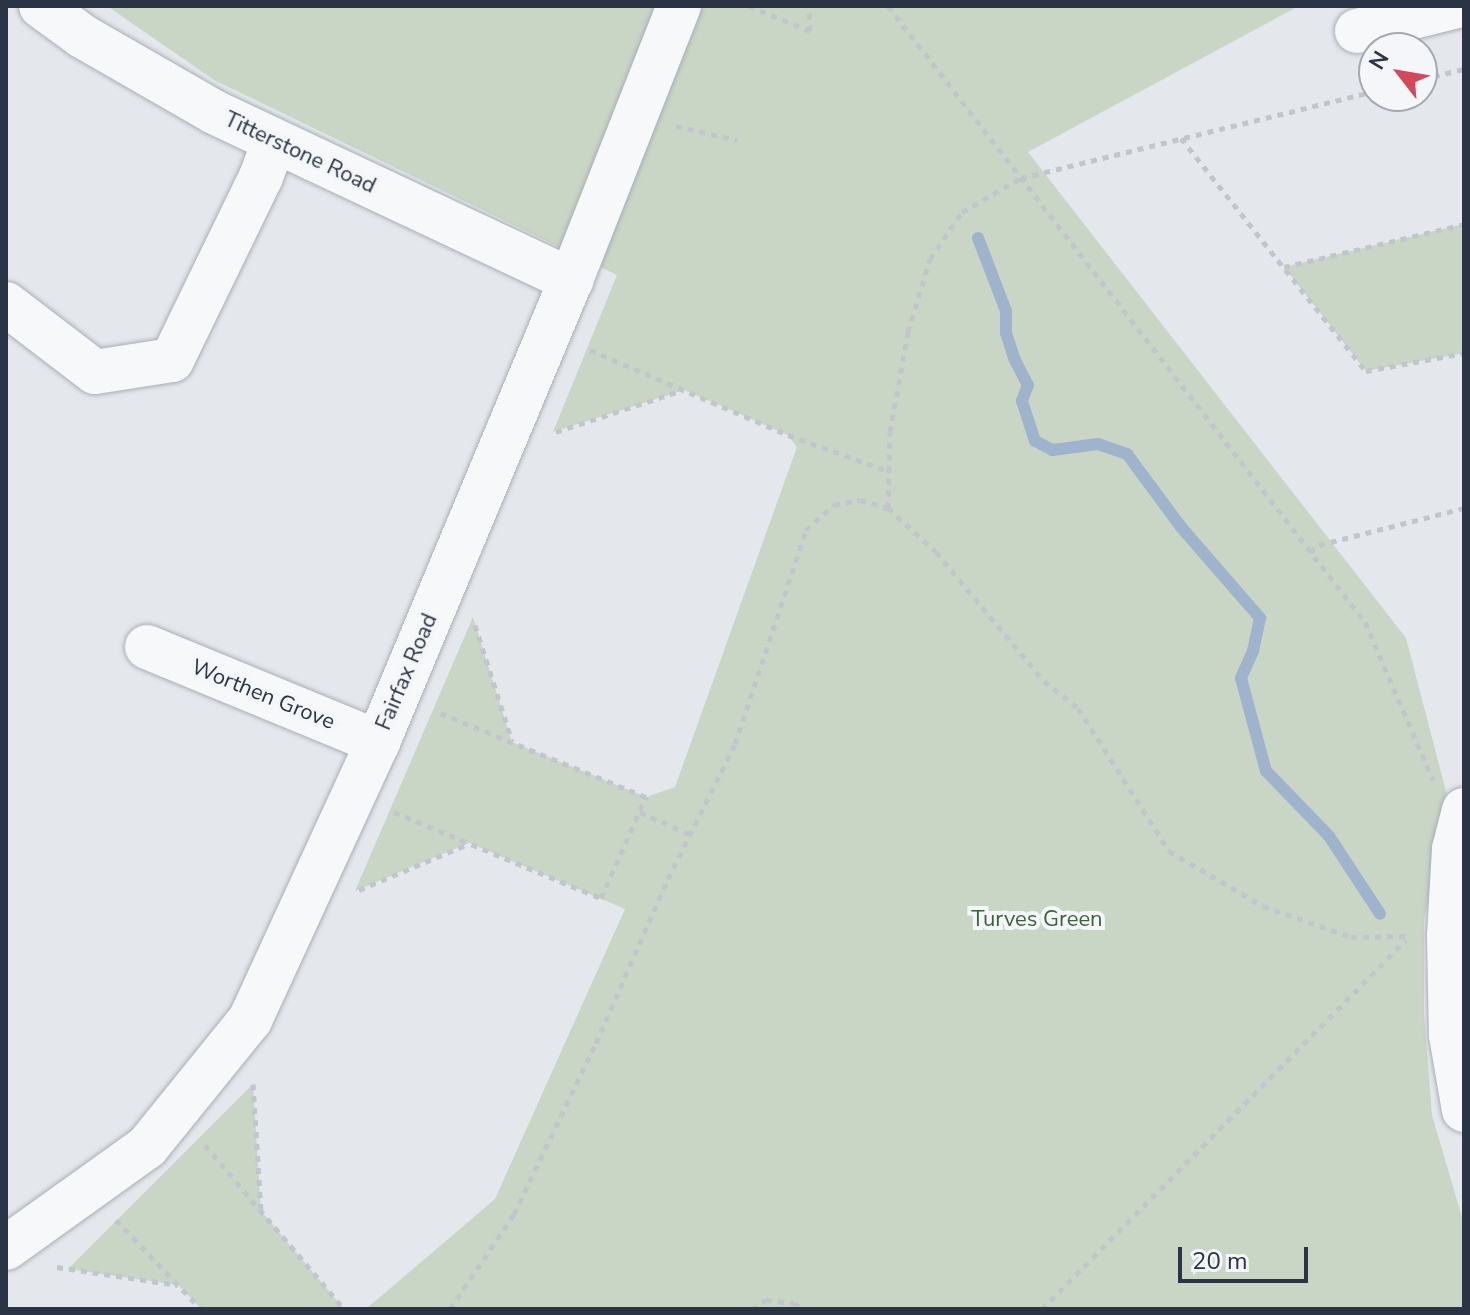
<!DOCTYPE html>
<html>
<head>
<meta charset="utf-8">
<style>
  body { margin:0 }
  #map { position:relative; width:1470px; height:1315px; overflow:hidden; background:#e4e7ec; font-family:"Nunito Sans",sans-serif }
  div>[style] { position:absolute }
  .green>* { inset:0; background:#c9d6c5 }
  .stream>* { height:12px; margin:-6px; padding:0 6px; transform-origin:6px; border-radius:6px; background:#9fb4cc }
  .path>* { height:5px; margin-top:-2.5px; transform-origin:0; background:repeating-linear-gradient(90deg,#c2c5cb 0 6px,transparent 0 12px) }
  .roads { filter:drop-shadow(0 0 2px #a9aeb7) drop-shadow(0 0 2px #a9aeb7) }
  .minor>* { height:44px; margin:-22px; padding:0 22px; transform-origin:22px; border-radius:22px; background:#f7f8fa }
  span { translate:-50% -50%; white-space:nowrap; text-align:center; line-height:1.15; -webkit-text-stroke:8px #f4f6f9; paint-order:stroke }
  .street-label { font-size:22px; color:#2b3445 }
  .park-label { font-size:22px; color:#3f6138 }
  .frame { position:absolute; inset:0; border:8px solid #2b3445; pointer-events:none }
  .north { position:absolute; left:1358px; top:32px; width:80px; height:80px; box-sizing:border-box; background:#f4f6f9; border:2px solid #a4a8b1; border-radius:50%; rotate:301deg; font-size:22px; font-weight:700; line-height:32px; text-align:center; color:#2b3445 }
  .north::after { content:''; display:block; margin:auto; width:28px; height:36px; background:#d1495b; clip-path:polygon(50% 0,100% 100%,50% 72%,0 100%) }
  .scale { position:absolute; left:1178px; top:1247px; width:130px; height:36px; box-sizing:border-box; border:4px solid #2b3445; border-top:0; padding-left:10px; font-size:24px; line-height:28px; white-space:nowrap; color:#2b3445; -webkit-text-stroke:6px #f4f6f9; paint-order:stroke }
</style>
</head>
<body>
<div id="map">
  <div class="green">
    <i style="clip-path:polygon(107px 6px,1299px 6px,1028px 152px,1406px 638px,1448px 799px,1424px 921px,1424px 1014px,1432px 1115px,1464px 1224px,1464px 1309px,366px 1309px,495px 1199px,625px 909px,469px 843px,355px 891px,473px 617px,512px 742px,646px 797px,675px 787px,797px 447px,788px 435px,684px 390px,553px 432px,617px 275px,214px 80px)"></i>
    <i style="clip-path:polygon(1464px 224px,1464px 353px,1366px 371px,1284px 267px)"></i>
    <i style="clip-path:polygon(253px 1084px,261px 1211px,344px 1309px,201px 1309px,178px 1285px,68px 1269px)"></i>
  </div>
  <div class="stream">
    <i style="left:978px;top:238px;width:78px;rotate:69deg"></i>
    <i style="left:1006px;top:311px;width:22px;rotate:90deg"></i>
    <i style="left:1006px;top:333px;width:28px;rotate:72deg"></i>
    <i style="left:1015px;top:360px;width:28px;rotate:63deg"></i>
    <i style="left:1028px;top:385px;width:17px;rotate:111deg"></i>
    <i style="left:1022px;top:401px;width:42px;rotate:72deg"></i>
    <i style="left:1035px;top:441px;width:20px;rotate:27deg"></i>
    <i style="left:1053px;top:450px;width:45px;rotate:-7.6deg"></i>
    <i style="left:1098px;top:444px;width:31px;rotate:19deg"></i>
    <i style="left:1127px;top:454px;width:91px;rotate:53.5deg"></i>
    <i style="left:1181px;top:527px;width:121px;rotate:49deg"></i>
    <i style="left:1260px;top:618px;width:34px;rotate:102deg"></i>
    <i style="left:1253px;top:651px;width:30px;rotate:114deg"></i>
    <i style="left:1241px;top:678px;width:96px;rotate:75deg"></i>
    <i style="left:1266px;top:771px;width:91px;rotate:45.9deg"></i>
    <i style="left:1329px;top:836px;width:93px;rotate:56.8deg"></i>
  </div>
  <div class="path">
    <i style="left:749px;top:6px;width:66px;rotate:22.3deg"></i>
    <i style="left:810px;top:31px;width:25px;rotate:-92deg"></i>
    <i style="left:888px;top:6px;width:779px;rotate:52.25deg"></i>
    <i style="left:1365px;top:622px;width:172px;rotate:66.7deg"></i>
    <i style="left:1422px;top:79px;width:43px;rotate:-13.4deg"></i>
    <i style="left:676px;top:126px;width:63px;rotate:12.9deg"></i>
    <i style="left:1181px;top:138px;width:298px;rotate:51.6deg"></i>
    <i style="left:1366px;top:371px;width:100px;rotate:-10.4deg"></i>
    <i style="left:1284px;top:267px;width:185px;rotate:-13.4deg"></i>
    <i style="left:590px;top:350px;width:215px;rotate:23.2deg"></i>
    <i style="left:788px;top:435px;width:106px;rotate:19.8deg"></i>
    <i style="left:556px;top:432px;width:134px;rotate:-18.3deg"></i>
    <i style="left:888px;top:508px;width:76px;rotate:-88.5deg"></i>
    <i style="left:890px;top:432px;width:102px;rotate:-79.8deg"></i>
    <i style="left:908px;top:332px;width:76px;rotate:-73.2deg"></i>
    <i style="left:930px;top:259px;width:57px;rotate:-55.8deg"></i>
    <i style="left:962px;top:212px;width:68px;rotate:-30deg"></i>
    <i style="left:1021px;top:178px;width:364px;rotate:-13.8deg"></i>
    <i style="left:1310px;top:552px;width:11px;rotate:-38deg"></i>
    <i style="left:1319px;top:545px;width:150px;rotate:-14.3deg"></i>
    <i style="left:475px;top:625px;width:122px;rotate:72.3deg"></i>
    <i style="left:394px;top:812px;width:224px;rotate:22.6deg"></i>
    <i style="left:601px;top:898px;width:111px;rotate:-66deg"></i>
    <i style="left:646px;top:797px;width:228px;rotate:-157.8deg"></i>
    <i style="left:640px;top:812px;width:56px;rotate:24.3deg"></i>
    <i style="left:359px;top:890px;width:118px;rotate:-22.9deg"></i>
    <i style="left:253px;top:1084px;width:126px;rotate:86.4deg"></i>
    <i style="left:205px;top:1145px;width:215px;rotate:49.7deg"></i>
    <i style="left:116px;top:1220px;width:123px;rotate:46.3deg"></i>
    <i style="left:57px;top:1267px;width:122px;rotate:8.5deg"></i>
    <i style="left:450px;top:1309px;width:115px;rotate:-56deg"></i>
    <i style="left:514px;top:1214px;width:190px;rotate:-64.4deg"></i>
    <i style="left:596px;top:1043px;width:179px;rotate:-66.3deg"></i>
    <i style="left:668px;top:879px;width:151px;rotate:-63.6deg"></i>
    <i style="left:735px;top:744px;width:225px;rotate:-71.6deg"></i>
    <i style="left:806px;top:530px;width:38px;rotate:-42deg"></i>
    <i style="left:834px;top:505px;width:26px;rotate:-11deg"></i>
    <i style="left:860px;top:500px;width:29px;rotate:16deg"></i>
    <i style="left:888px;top:508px;width:65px;rotate:42.5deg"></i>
    <i style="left:936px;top:552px;width:168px;rotate:50.1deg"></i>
    <i style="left:1044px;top:681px;width:43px;rotate:38.5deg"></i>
    <i style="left:1078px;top:708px;width:169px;rotate:57.5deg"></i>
    <i style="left:1169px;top:851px;width:109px;rotate:30.3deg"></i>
    <i style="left:1263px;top:906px;width:93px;rotate:19.4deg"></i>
    <i style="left:1351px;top:937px;width:54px;rotate:-1.1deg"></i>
    <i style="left:752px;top:1309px;width:17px;rotate:-33deg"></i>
    <i style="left:766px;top:1300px;width:28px;rotate:6deg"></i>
    <i style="left:794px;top:1303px;width:11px;rotate:34deg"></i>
    <i style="left:1042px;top:1309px;width:518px;rotate:-45.39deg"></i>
  </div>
  <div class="roads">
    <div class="minor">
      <i style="left:41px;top:6px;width:51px;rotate:36.2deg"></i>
      <i style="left:82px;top:36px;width:152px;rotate:29.9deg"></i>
      <i style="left:214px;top:112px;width:395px;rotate:25.2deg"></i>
      <i style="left:1357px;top:31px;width:103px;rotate:-14deg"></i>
      <i style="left:6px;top:304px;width:112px;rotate:37.4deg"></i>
      <i style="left:95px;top:372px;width:78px;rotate:-8.9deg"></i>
      <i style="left:172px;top:360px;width:203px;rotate:-64.1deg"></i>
      <i style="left:261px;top:177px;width:38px;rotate:-70deg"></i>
      <i style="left:147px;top:647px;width:250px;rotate:22.4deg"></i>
      <i style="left:1464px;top:810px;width:40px;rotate:104.4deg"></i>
      <i style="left:1454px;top:849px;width:86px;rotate:93.3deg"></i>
      <i style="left:1449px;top:935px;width:100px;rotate:88.9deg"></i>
      <i style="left:1451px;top:1035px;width:76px;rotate:80.2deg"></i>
      <i style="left:6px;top:1248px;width:173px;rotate:-35.6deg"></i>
      <i style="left:147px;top:1147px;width:164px;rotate:-51deg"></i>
      <i style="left:250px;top:1020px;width:306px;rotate:-65.3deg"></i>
      <i style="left:378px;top:742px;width:501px;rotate:-67.33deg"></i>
      <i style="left:571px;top:280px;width:295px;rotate:-68.5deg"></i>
    </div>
  </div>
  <div class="street-label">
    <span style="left:300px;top:153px;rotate:25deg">Titterstone Road</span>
    <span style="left:407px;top:672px;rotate:-67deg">Fairfax Road</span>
    <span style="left:263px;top:695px;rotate:22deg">Worthen Grove</span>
  </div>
  <div class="park-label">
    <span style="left:1037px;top:920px">Turves Green</span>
  </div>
  <div class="frame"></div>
  <div class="north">N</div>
  <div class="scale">20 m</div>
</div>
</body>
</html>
